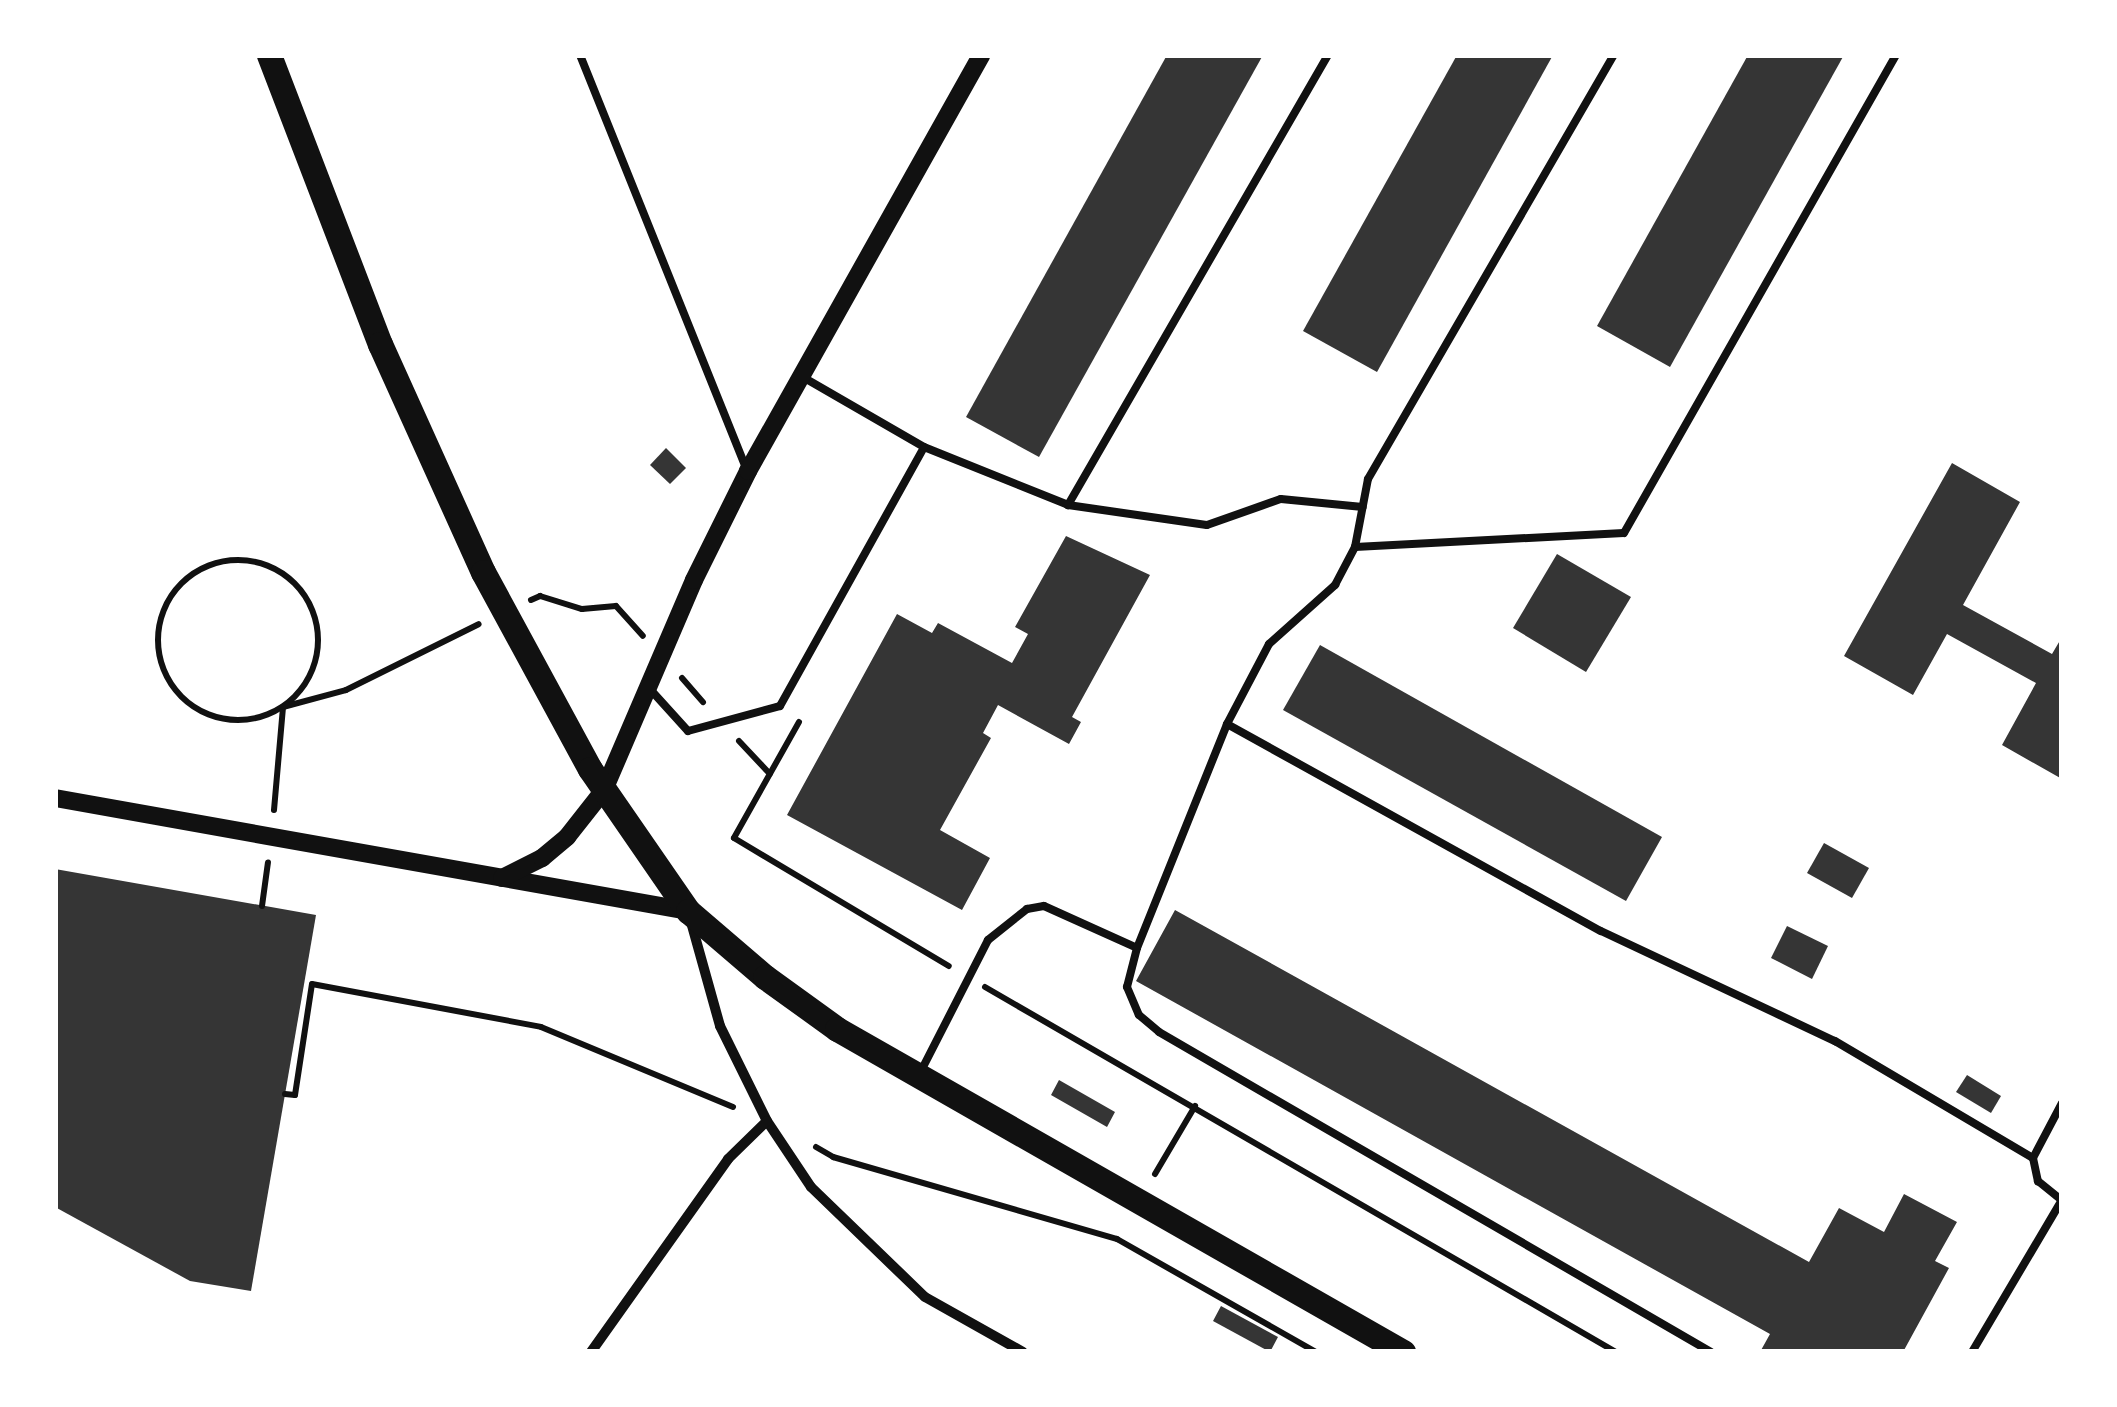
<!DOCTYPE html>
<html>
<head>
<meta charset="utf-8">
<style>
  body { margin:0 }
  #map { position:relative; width:2117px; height:1407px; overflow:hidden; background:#fff; font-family:"Alegreya Sans",sans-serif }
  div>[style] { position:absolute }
  .building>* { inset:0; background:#353535 }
  .path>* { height:6px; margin:-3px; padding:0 3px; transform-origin:3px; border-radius:3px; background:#111 }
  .path>.ring { margin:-3px; padding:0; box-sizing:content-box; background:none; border:6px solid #111; border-radius:50% }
  .service>* { height:8px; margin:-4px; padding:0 4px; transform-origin:4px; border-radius:4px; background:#111 }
  .minor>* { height:10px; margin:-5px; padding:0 5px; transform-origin:5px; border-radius:5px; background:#111 }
  .tertiary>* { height:18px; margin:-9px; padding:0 9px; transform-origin:9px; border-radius:9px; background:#111 }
  .primary>* { height:25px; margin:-12.5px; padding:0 12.5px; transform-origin:12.5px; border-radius:12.5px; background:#111 }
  span { translate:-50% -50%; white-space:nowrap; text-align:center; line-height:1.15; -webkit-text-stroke:9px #fff; paint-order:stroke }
  .frame { position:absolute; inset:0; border:58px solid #fff; pointer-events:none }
</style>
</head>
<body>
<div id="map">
  <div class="building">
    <i style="clip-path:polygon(1167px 55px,1263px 55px,1039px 457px,966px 417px)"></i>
    <i style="clip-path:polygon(1457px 55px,1553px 55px,1377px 372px,1303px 331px)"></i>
    <i style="clip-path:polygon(1748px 55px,1844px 55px,1670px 367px,1597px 326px)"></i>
    <i style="clip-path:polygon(666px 448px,686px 468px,670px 484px,650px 465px)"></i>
    <i style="clip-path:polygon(1952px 463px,2020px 502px,1963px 605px,2052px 654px,2062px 637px,2062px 779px,2002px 745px,2036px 683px,1947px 634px,1913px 695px,1844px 656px)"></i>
    <i style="clip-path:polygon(1066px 536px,1150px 575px,1072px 717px,1081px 722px,1069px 744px,998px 705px,983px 733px,991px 738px,940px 830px,990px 858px,962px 910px,787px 815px,897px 614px,932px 633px,938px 623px,1012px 663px,1028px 634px,1015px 627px)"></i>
    <i style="clip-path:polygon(1557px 554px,1631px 597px,1586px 672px,1513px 628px)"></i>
    <i style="clip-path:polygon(1320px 645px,1662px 837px,1626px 901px,1283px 710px)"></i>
    <i style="clip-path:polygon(1824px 843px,1869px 868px,1852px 898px,1807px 873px)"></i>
    <i style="clip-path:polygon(55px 869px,316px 915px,251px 1291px,190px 1281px,55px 1207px)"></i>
    <i style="clip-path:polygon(1175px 910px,1809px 1262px,1839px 1208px,1884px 1232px,1904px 1194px,1957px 1222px,1935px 1261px,1949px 1268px,1903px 1352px,1760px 1352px,1770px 1334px,1136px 981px)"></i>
    <i style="clip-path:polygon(1787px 926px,1828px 946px,1812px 979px,1771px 958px)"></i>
    <i style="clip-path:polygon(1967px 1075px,2001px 1096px,1991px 1113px,1956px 1092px)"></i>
    <i style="clip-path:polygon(1059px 1080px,1115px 1112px,1107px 1127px,1051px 1095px)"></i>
    <i style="clip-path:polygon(1221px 1306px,1278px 1337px,1270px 1352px,1213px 1321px)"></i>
  </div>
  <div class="path">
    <i class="ring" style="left:158px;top:560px;width:154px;height:154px"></i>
    <i style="left:531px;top:600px;width:10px;rotate:-24deg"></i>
    <i style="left:540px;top:596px;width:44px;rotate:17.2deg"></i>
    <i style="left:582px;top:609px;width:34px;rotate:-5deg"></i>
    <i style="left:616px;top:606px;width:40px;rotate:48deg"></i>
    <i style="left:682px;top:678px;width:32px;rotate:49deg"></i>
    <i style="left:799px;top:722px;width:133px;rotate:119.3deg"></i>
    <i style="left:734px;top:838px;width:250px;rotate:30.8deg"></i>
    <i style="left:739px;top:741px;width:45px;rotate:46.8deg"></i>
    <i style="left:274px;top:810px;width:103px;rotate:-85deg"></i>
    <i style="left:283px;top:707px;width:65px;rotate:-15.1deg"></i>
    <i style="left:346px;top:690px;width:148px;rotate:-26.4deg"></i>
    <i style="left:262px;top:906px;width:44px;rotate:-82.2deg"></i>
    <i style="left:985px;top:987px;width:729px;rotate:30.05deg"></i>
    <i style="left:285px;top:1094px;width:10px;rotate:6deg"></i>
    <i style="left:295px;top:1095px;width:112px;rotate:-81.3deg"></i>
    <i style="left:312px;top:984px;width:233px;rotate:10.6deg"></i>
    <i style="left:541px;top:1027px;width:208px;rotate:22.6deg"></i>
    <i style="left:816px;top:1147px;width:20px;rotate:30deg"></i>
    <i style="left:833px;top:1157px;width:296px;rotate:16.1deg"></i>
    <i style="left:1117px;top:1239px;width:229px;rotate:29.6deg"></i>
    <i style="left:1155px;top:1174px;width:79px;rotate:-59.5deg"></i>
  </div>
  <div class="service">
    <i style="left:580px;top:55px;width:444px;rotate:68.1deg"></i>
    <i style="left:1328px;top:55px;width:520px;rotate:120.02deg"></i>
    <i style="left:1068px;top:505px;width:140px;rotate:8.2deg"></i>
    <i style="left:1207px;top:525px;width:78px;rotate:-19.4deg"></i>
    <i style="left:1281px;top:499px;width:82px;rotate:5.6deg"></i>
    <i style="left:924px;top:447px;width:155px;rotate:21.9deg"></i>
    <i style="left:1355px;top:547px;width:269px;rotate:-3deg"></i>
    <i style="left:1624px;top:533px;width:550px;rotate:-60.36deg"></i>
    <i style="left:649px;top:688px;width:58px;rotate:47.8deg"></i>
    <i style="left:688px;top:731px;width:95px;rotate:-15.2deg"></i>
    <i style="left:780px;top:706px;width:296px;rotate:-60.9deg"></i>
    <i style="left:924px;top:447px;width:140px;rotate:-150deg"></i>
    <i style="left:1227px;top:724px;width:427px;rotate:29deg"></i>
    <i style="left:1601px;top:931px;width:259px;rotate:25.2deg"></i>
    <i style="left:1835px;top:1041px;width:230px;rotate:30.6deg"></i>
    <i style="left:2033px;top:1158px;width:24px;rotate:78deg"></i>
    <i style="left:2038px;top:1181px;width:27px;rotate:39deg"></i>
    <i style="left:1137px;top:948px;width:40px;rotate:104.4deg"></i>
    <i style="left:1127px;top:987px;width:30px;rotate:67deg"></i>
    <i style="left:1139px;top:1015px;width:26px;rotate:40deg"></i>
    <i style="left:1159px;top:1032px;width:638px;rotate:30.1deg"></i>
    <i style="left:921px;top:1071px;width:147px;rotate:-62.9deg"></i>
    <i style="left:988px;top:940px;width:50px;rotate:-38.5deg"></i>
    <i style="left:1027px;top:909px;width:17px;rotate:-10deg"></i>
    <i style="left:1044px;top:906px;width:102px;rotate:24.3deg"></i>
    <i style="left:1137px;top:948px;width:241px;rotate:-68.1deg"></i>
    <i style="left:1227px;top:724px;width:90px;rotate:-62.3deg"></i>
    <i style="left:1269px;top:644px;width:89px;rotate:-41.8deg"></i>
    <i style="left:1335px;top:585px;width:43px;rotate:-62.2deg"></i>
    <i style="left:1355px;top:547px;width:69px;rotate:-79.2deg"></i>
    <i style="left:1368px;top:479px;width:490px;rotate:-59.9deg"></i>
    <i style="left:2033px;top:1158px;width:62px;rotate:-62.2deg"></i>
    <i style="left:1972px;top:1352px;width:177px;rotate:-59.4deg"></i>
  </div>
  <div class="minor">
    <i style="left:691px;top:922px;width:108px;rotate:74.4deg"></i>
    <i style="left:720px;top:1026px;width:106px;rotate:63.7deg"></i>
    <i style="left:767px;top:1121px;width:79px;rotate:56.3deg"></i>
    <i style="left:811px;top:1187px;width:158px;rotate:44deg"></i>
    <i style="left:925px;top:1297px;width:112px;rotate:29.3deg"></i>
    <i style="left:591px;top:1352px;width:237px;rotate:-54.6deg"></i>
    <i style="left:728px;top:1159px;width:54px;rotate:-44.3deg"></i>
  </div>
  <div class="tertiary">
    <i style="left:55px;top:798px;width:643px;rotate:10.12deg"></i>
    <i style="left:502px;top:878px;width:45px;rotate:-26.6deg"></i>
    <i style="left:542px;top:858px;width:33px;rotate:-40deg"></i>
    <i style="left:567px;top:837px;width:60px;rotate:-51.8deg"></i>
    <i style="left:604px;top:790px;width:228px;rotate:-66.8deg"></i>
    <i style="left:694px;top:580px;width:122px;rotate:-63.6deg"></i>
    <i style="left:748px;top:471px;width:477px;rotate:-60.7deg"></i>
  </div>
  <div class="primary">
    <i style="left:269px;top:55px;width:310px;rotate:69deg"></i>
    <i style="left:380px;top:344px;width:250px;rotate:65.7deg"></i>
    <i style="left:483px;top:572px;width:224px;rotate:61.5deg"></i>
    <i style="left:590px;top:769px;width:173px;rotate:55.4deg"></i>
    <i style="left:688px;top:911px;width:101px;rotate:40.6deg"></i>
    <i style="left:765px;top:977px;width:89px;rotate:35.8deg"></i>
    <i style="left:837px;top:1029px;width:652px;rotate:29.71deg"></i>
  </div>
  <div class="frame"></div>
</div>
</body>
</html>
